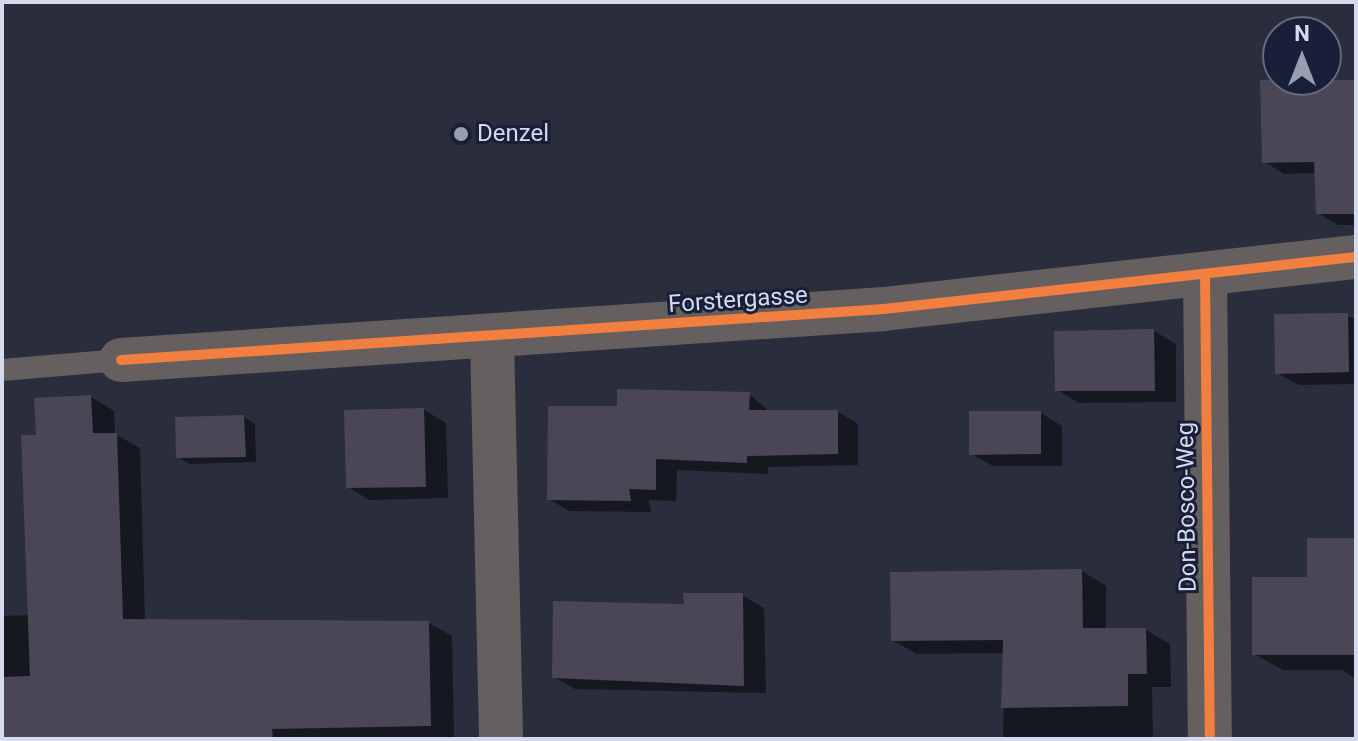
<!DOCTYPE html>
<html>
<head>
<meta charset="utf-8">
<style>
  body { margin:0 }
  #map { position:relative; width:1358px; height:741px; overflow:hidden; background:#2a2d3b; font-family:Roboto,sans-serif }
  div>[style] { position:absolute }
  .shadow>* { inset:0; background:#0007 }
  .building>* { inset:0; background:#4a4655 }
  .service>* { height:22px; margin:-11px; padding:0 11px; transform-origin:11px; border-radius:11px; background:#655f5f }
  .minor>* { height:44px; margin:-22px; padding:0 22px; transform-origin:22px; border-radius:22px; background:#655f5f }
  .cycleway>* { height:10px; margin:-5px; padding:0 5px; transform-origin:5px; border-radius:5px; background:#f27e40 }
  .dots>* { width:22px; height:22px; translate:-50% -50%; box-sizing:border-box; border:4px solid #181f39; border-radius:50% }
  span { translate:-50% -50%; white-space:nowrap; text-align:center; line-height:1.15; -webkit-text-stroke:6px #181f39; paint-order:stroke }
  .poi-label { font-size:24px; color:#d5dbed }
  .left { translate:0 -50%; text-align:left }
  .street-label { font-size:24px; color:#d5dbed }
  .frame { position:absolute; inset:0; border:4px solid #d5dbed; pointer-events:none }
  .north { position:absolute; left:1262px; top:16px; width:80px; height:80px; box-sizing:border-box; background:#181f39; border:2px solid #646a81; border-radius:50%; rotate:0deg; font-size:22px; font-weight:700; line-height:32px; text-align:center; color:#d5dbed }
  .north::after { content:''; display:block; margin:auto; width:28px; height:36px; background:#999eaf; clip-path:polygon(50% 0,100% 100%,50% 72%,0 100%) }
</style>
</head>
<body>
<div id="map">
  <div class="shadow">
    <i style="clip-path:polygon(1356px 81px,1356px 225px,1338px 225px,1318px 213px,1317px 173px,1284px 174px,1264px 162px)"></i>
    <i style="clip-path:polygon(1347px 315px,1356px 320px,1356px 384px,1299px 385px,1277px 373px)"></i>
    <i style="clip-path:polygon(1154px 331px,1176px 344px,1176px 402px,1079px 403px,1057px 390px)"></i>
    <i style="clip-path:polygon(749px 394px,770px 412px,838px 412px,858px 424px,858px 465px,768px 467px,768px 474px,677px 470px,676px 501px,649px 500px,651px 512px,569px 511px,549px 499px,618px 408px)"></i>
    <i style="clip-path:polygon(91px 397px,114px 411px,115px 434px,140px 448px,145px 621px,429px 623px,452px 636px,454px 739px,2px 739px,2px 616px,30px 615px,38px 437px)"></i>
    <i style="clip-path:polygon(424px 410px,446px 423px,448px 498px,369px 500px,348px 487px)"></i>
    <i style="clip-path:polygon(1041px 413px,1062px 426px,1062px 466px,993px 466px,971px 454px)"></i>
    <i style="clip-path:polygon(244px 417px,255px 424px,256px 462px,190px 464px,178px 457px)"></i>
    <i style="clip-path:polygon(1356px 540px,1356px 679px,1342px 670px,1283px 670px,1254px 654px,1309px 579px)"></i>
    <i style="clip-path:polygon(1082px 571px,1106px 586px,1106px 630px,1146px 630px,1170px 644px,1171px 687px,1152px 687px,1153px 739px,1003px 739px,1005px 653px,917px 654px,892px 640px)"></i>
    <i style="clip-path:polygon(742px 595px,764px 608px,766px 693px,575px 689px,554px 677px,686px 606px)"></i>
  </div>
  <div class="building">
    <i style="clip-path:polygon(1260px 80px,1356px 80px,1356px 214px,1316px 214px,1314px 162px,1262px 163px)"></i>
    <i style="clip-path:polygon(1348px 313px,1349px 372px,1275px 374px,1274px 314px)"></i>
    <i style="clip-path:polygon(1154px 329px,1155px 391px,1055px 391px,1054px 331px)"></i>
    <i style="clip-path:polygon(617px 389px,750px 392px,749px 410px,838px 410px,838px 454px,747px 456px,747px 463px,656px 459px,656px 490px,629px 489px,631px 501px,547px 500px,548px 406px,617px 406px)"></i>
    <i style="clip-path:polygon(91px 395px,93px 433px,117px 433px,123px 619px,429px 621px,431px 726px,272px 729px,273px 739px,2px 739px,2px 677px,30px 676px,21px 435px,36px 435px,34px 398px)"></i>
    <i style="clip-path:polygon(424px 408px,426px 487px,346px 488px,344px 410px)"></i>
    <i style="clip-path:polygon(969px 411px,1041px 411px,1041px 454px,969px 455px)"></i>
    <i style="clip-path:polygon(244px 415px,246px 457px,176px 458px,175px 417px)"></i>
    <i style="clip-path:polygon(1307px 538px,1356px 538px,1356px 655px,1252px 655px,1252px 577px,1307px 577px)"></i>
    <i style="clip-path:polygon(1082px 569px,1083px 628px,1146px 628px,1147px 674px,1128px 674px,1128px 706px,1001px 708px,1003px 640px,891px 641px,890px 572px)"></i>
    <i style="clip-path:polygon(683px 593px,743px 593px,744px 686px,552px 678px,553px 601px,684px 604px)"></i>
  </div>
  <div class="service">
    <i style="left:2px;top:370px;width:119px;rotate:-4.8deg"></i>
  </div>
  <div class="minor">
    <i style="left:1205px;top:275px;width:464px;rotate:89.4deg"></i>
    <i style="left:492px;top:339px;width:400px;rotate:88.7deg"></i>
    <i style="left:121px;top:360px;width:765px;rotate:-3.82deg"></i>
    <i style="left:884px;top:309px;width:475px;rotate:-6.3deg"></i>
  </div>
  <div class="cycleway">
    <i style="left:1205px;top:275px;width:464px;rotate:89.4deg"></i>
    <i style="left:121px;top:360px;width:765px;rotate:-3.82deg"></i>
    <i style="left:884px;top:309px;width:475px;rotate:-6.3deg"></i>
  </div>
  <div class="dots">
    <i style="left:461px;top:134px;background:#999eaf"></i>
  </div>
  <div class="poi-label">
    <span class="left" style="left:477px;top:134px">Denzel</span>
  </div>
  <div class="street-label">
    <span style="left:738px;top:300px;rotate:-4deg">Forstergasse</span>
    <span style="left:1187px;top:507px;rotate:-91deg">Don-Bosco-Weg</span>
  </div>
  <div class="frame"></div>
  <div class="north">N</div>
</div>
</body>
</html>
